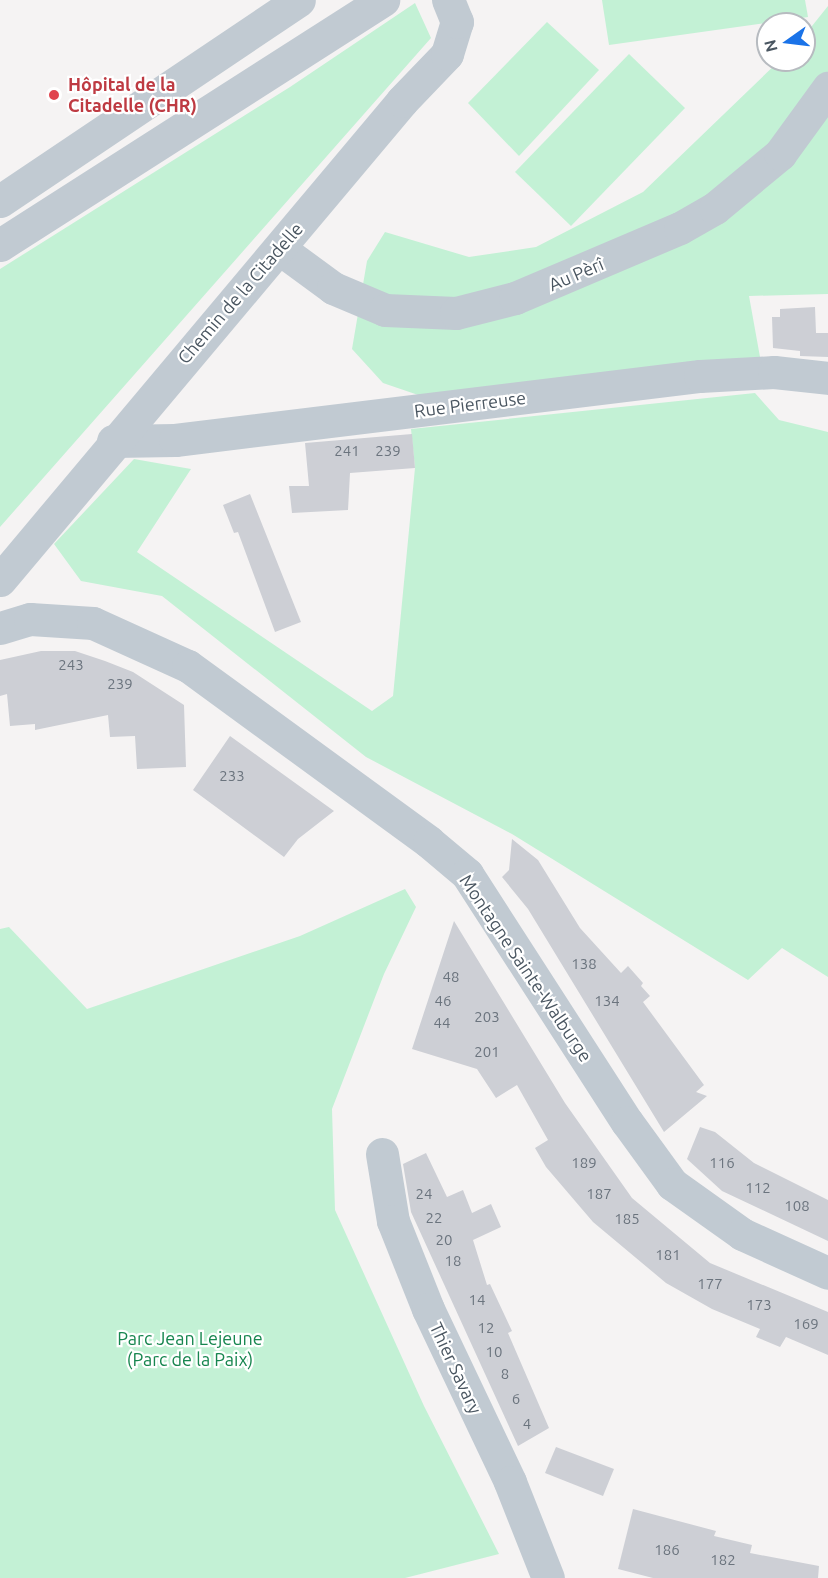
<!DOCTYPE html>
<html>
<head>
<meta charset="utf-8">
<style>
  body { margin:0 }
  #map { position:relative; width:828px; height:1578px; overflow:hidden; background:#f5f3f3; font-family:Ubuntu,sans-serif }
  div>[style] { position:absolute }
  .green>* { inset:0; background:#c3f1d5 }
  .building>* { inset:0; background:#cdcfd5 }
  .minor>* { height:33px; margin:-16.5px; padding:0 16.5px; transform-origin:16.5px; border-radius:16.5px; background:#c1cad2 }
  .dots>* { width:16px; height:16px; translate:-50% -50%; box-sizing:border-box; border:3px solid #fff; border-radius:50% }
  span { translate:-50% -50%; white-space:nowrap; text-align:center; line-height:1.15; -webkit-text-stroke:4.5px #fff; paint-order:stroke }
  .number-label { font-size:15px; color:#6b747e }
  .number-label span { -webkit-text-stroke-width:0 }
  .health-label { font-size:18px; color:#be3a42; font-weight:700 }
  .left { translate:0 -50%; text-align:left }
  .street-label { font-size:18px; color:#4a5661 }
  .park-label { font-size:18px; color:#17864f }
  .north { position:absolute; left:756px; top:12px; width:60px; height:60px; box-sizing:border-box; background:#fff; border:2px solid #b7bbc0; border-radius:50%; rotate:256deg; font-size:16px; font-weight:700; line-height:24px; text-align:center; color:#4a5661 }
  .north::after { content:''; display:block; margin:auto; width:21px; height:27px; background:#1a73e8; clip-path:polygon(50% 0,100% 100%,50% 72%,0 100%) }
</style>
</head>
<body>
<div id="map">
  <div class="green">
    <i style="clip-path:polygon(602px 0,805px 0,808px 17px,609px 45px)"></i>
    <i style="clip-path:polygon(415px 3px,431px 38px,0 527px,0 269px,290px 87px)"></i>
    <i style="clip-path:polygon(828px 6px,828px 294px,749px 296px,760px 357px,427px 398px,383px 383px,352px 349px,367px 261px,385px 232px,469px 257px,536px 247px,643px 192px,780px 60px,804px 60px,804px 36px)"></i>
    <i style="clip-path:polygon(547px 22px,599px 70px,519px 156px,468px 103px)"></i>
    <i style="clip-path:polygon(629px 54px,685px 108px,571px 226px,515px 172px)"></i>
    <i style="clip-path:polygon(755px 393px,779px 420px,828px 432px,828px 977px,782px 948px,748px 980px,512px 834px,366px 757px,162px 596px,81px 581px,54px 544px,134px 459px,191px 469px,137px 552px,372px 711px,393px 696px,415px 468px,411px 429px)"></i>
    <i style="clip-path:polygon(405px 889px,416px 907px,384px 974px,332px 1109px,335px 1210px,424px 1406px,499px 1554px,405px 1578px,0 1578px,0 929px,9px 927px,87px 1009px,300px 936px)"></i>
  </div>
  <div class="building">
    <i style="clip-path:polygon(815px 307px,816px 333px,828px 333px,828px 357px,800px 356px,800px 351px,773px 348px,772px 317px,780px 317px,780px 309px)"></i>
    <i style="clip-path:polygon(412px 434px,415px 468px,350px 473px,348px 510px,292px 513px,289px 486px,309px 486px,305px 443px)"></i>
    <i style="clip-path:polygon(250px 494px,301px 622px,275px 632px,238px 532px,234px 533px,223px 505px)"></i>
    <i style="clip-path:polygon(41px 651px,75px 651px,105px 661px,133px 672px,184px 705px,186px 767px,137px 769px,135px 736px,110px 737px,108px 715px,35px 730px,35px 724px,10px 726px,7px 694px,0 696px,0 660px)"></i>
    <i style="clip-path:polygon(230px 736px,334px 811px,298px 839px,284px 857px,193px 790px)"></i>
    <i style="clip-path:polygon(512px 839px,538px 860px,580px 928px,621px 973px,628px 966px,643px 983px,641px 986px,650px 996px,643px 1002px,704px 1085px,696px 1092px,707px 1096px,664px 1132px,528px 909px,502px 877px,509px 870px)"></i>
    <i style="clip-path:polygon(454px 921px,565px 1103px,632px 1198px,710px 1263px,828px 1312px,828px 1355px,786px 1337px,780px 1347px,756px 1337px,760px 1329px,712px 1309px,666px 1283px,593px 1222px,546px 1167px,535px 1148px,548px 1140px,517px 1085px,496px 1098px,477px 1069px,412px 1049px)"></i>
    <i style="clip-path:polygon(700px 1127px,715px 1132px,754px 1163px,828px 1200px,828px 1241px,722px 1191px,687px 1159px)"></i>
    <i style="clip-path:polygon(426px 1153px,447px 1197px,463px 1190px,472px 1213px,491px 1204px,501px 1227px,473px 1240px,487px 1285px,490px 1284px,512px 1331px,508px 1333px,549px 1428px,518px 1446px,411px 1212px,403px 1164px)"></i>
    <i style="clip-path:polygon(556px 1447px,614px 1469px,603px 1496px,545px 1473px)"></i>
    <i style="clip-path:polygon(633px 1509px,716px 1531px,714px 1536px,752px 1545px,750px 1553px,819px 1566px,818px 1578px,653px 1578px,618px 1569px)"></i>
  </div>
  <div class="minor">
    <i style="left:0;top:201px;width:360px;rotate:-33.9deg"></i>
    <i style="left:0;top:245px;width:455px;rotate:-32.6deg"></i>
    <i style="left:280px;top:249px;width:66px;rotate:36.3deg"></i>
    <i style="left:333px;top:288px;width:56px;rotate:22.9deg"></i>
    <i style="left:385px;top:310px;width:71px;rotate:2.4deg"></i>
    <i style="left:456px;top:313px;width:61px;rotate:-14.3deg"></i>
    <i style="left:515px;top:298px;width:179px;rotate:-23deg"></i>
    <i style="left:680px;top:228px;width:40px;rotate:-29.7deg"></i>
    <i style="left:715px;top:208px;width:85px;rotate:-39.7deg"></i>
    <i style="left:780px;top:154px;width:82px;rotate:-54deg"></i>
    <i style="left:113px;top:441px;width:62px;rotate:-0.9deg"></i>
    <i style="left:175px;top:440px;width:529px;rotate:-6.95deg"></i>
    <i style="left:700px;top:376px;width:74px;rotate:-3.1deg"></i>
    <i style="left:774px;top:372px;width:54px;rotate:6.3deg"></i>
    <i style="left:0;top:580px;width:625px;rotate:-49.99deg"></i>
    <i style="left:402px;top:101px;width:65px;rotate:-46.2deg"></i>
    <i style="left:447px;top:54px;width:34px;rotate:-73deg"></i>
    <i style="left:457px;top:22px;width:24px;rotate:-112deg"></i>
    <i style="left:0;top:628px;width:31px;rotate:-17deg"></i>
    <i style="left:30px;top:619px;width:63px;rotate:3.6deg"></i>
    <i style="left:93px;top:623px;width:104px;rotate:24.4deg"></i>
    <i style="left:188px;top:666px;width:298px;rotate:36.1deg"></i>
    <i style="left:429px;top:842px;width:50px;rotate:40.1deg"></i>
    <i style="left:467px;top:874px;width:295px;rotate:57.2deg"></i>
    <i style="left:627px;top:1122px;width:77px;rotate:54deg"></i>
    <i style="left:672px;top:1184px;width:86px;rotate:35.5deg"></i>
    <i style="left:742px;top:1234px;width:94px;rotate:24.4deg"></i>
    <i style="left:382px;top:1154px;width:68px;rotate:80.7deg"></i>
    <i style="left:393px;top:1221px;width:95px;rotate:68.3deg"></i>
    <i style="left:428px;top:1309px;width:191px;rotate:64.6deg"></i>
    <i style="left:510px;top:1482px;width:103px;rotate:68.4deg"></i>
  </div>
  <div class="dots">
    <i style="left:54px;top:95px;background:#e0444e"></i>
  </div>
  <div class="number-label">
    <span style="left:347px;top:451px">241</span>
    <span style="left:388px;top:451px">239</span>
    <span style="left:71px;top:665px">243</span>
    <span style="left:120px;top:684px">239</span>
    <span style="left:232px;top:776px">233</span>
    <span style="left:584px;top:964px">138</span>
    <span style="left:451px;top:977px">48</span>
    <span style="left:443px;top:1001px">46</span>
    <span style="left:607px;top:1001px">134</span>
    <span style="left:487px;top:1017px">203</span>
    <span style="left:442px;top:1023px">44</span>
    <span style="left:487px;top:1052px">201</span>
    <span style="left:584px;top:1163px">189</span>
    <span style="left:722px;top:1163px">116</span>
    <span style="left:758px;top:1188px">112</span>
    <span style="left:424px;top:1194px">24</span>
    <span style="left:599px;top:1194px">187</span>
    <span style="left:797px;top:1206px">108</span>
    <span style="left:434px;top:1218px">22</span>
    <span style="left:627px;top:1219px">185</span>
    <span style="left:444px;top:1240px">20</span>
    <span style="left:668px;top:1255px">181</span>
    <span style="left:453px;top:1261px">18</span>
    <span style="left:710px;top:1284px">177</span>
    <span style="left:477px;top:1300px">14</span>
    <span style="left:759px;top:1305px">173</span>
    <span style="left:806px;top:1324px">169</span>
    <span style="left:486px;top:1328px">12</span>
    <span style="left:494px;top:1352px">10</span>
    <span style="left:505px;top:1374px">8</span>
    <span style="left:516px;top:1399px">6</span>
    <span style="left:527px;top:1424px">4</span>
    <span style="left:667px;top:1550px">186</span>
    <span style="left:723px;top:1560px">182</span>
  </div>
  <div class="health-label">
    <span class="left" style="left:68px;top:95px">Hôpital de la<br>Citadelle (CHR)</span>
  </div>
  <div class="street-label">
    <span style="left:576px;top:274px;rotate:-23deg">Au Pèrî</span>
    <span style="left:240px;top:293px;rotate:-49deg">Chemin de la Citadelle</span>
    <span style="left:470px;top:404px;rotate:-7deg">Rue Pierreuse</span>
    <span style="left:526px;top:968px;rotate:56deg">Montagne Sainte-Walburge</span>
    <span style="left:456px;top:1368px;rotate:65deg">Thier Savary</span>
  </div>
  <div class="park-label">
    <span style="left:190px;top:1349px">Parc Jean Lejeune<br>(Parc de la Paix)</span>
  </div>
  <div class="north">N</div>
</div>
</body>
</html>
